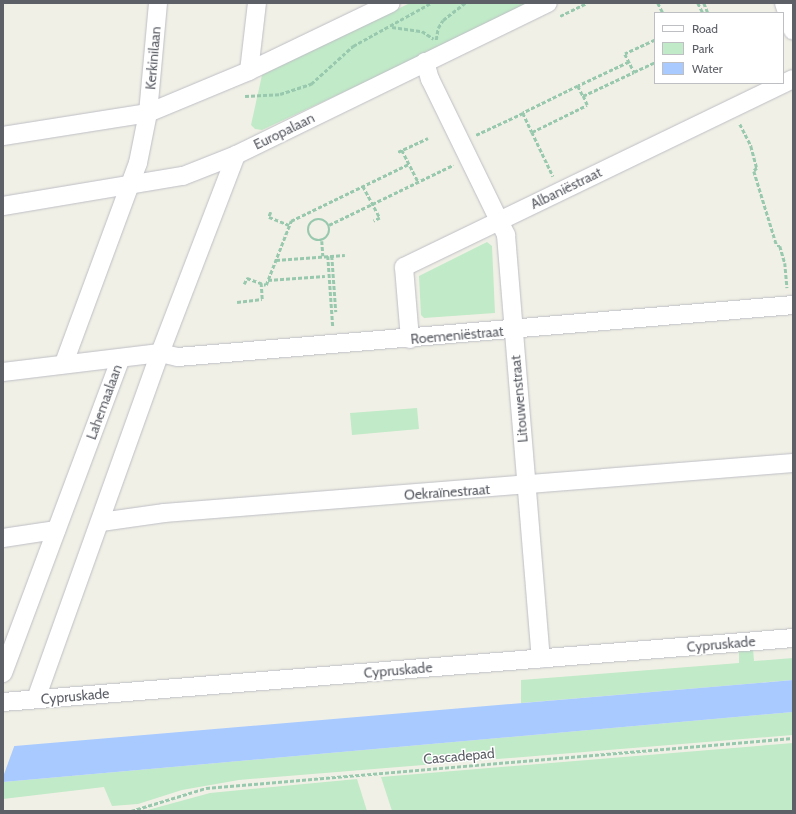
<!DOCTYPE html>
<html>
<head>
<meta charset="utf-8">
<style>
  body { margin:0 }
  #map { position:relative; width:796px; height:814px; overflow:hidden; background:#f1f0e6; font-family:Cabin,sans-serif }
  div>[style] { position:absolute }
  .green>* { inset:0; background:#c1eac8 }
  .water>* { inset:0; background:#a8caff }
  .pier>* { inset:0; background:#f1f0e6 }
  .path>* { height:2.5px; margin-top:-1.25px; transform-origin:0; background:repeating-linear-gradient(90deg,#98c9ae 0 4px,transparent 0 6px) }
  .path>.ring { margin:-1.25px; padding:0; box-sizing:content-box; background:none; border:2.5px solid #98c9ae; border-radius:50% }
  .roads { filter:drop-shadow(0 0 1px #bdbec5) drop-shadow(0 0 1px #bdbec5) }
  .minor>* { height:18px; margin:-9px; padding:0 9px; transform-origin:9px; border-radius:9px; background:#fff }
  span { translate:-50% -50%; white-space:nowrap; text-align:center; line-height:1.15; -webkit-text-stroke:3px #fff; paint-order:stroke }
  .street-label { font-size:14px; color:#5d6067 }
  .frame { position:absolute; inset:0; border:4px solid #5d6067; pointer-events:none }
  .legend { position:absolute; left:654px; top:12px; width:130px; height:72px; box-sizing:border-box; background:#fff; border:1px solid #bebfc2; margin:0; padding:5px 7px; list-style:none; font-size:12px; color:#5d6067 }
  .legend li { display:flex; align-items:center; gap:8px; height:20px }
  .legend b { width:20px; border:1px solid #bebfc2 }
</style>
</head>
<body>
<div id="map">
  <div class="green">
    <i style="clip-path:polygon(410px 3px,536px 3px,262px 130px,255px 129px,251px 125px,262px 75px)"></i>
    <i style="clip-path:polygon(487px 242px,492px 246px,495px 313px,424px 318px,421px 315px,419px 276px)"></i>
    <i style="clip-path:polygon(417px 408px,419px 429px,352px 435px,350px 413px)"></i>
    <i style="clip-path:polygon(753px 649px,754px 661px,793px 658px,793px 680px,521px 703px,521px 680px,739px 663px,739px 650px)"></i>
    <i style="clip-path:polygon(793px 712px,793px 735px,239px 780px,182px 790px,138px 804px,112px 806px,104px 787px,3px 799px,3px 782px)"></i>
    <i style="clip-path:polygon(793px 743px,793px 811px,392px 811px,381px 777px)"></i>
    <i style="clip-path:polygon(357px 779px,367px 811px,144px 811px,210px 793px)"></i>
  </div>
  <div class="water">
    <i style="clip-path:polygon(793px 680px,793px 712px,3px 782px,3px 747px)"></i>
  </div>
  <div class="pier">
    <i style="clip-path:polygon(15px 744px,3px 777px,3px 745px)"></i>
  </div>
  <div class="path">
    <i style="left:658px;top:3px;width:11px;rotate:63deg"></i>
    <i style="left:698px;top:3px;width:11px;rotate:63deg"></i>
    <i style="left:704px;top:3px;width:11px;rotate:68deg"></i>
    <i style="left:560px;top:16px;width:30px;rotate:-26deg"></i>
    <i style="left:392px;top:27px;width:30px;rotate:8deg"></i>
    <i style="left:422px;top:31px;width:14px;rotate:34deg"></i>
    <i style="left:436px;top:40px;width:12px;rotate:-81deg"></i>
    <i style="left:438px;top:28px;width:9px;rotate:-58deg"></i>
    <i style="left:443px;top:20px;width:28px;rotate:-38deg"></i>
    <i style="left:655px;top:40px;width:33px;rotate:155deg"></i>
    <i style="left:625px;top:54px;width:20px;rotate:63deg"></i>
    <i style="left:634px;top:72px;width:23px;rotate:-25deg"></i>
    <i style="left:629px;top:62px;width:56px;rotate:154.8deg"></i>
    <i style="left:578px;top:86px;width:11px;rotate:63deg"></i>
    <i style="left:583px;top:96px;width:56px;rotate:-25.2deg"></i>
    <i style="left:578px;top:86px;width:61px;rotate:153.9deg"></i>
    <i style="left:523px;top:113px;width:21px;rotate:65deg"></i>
    <i style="left:532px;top:132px;width:61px;rotate:-26.1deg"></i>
    <i style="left:587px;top:105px;width:10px;rotate:-114deg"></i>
    <i style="left:245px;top:96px;width:35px;rotate:-3deg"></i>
    <i style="left:280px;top:94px;width:33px;rotate:-18deg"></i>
    <i style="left:311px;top:84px;width:57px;rotate:-42.1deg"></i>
    <i style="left:353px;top:46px;width:89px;rotate:-28.9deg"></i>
    <i style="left:740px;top:124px;width:25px;rotate:63deg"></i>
    <i style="left:751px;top:146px;width:23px;rotate:75deg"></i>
    <i style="left:757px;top:168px;width:4px;rotate:135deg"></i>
    <i style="left:754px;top:171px;width:78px;rotate:73deg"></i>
    <i style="left:777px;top:246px;width:3px"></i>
    <i style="left:780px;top:246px;width:18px;rotate:74deg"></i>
    <i style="left:785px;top:263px;width:25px;rotate:85deg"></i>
    <i style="left:532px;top:132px;width:49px;rotate:64.5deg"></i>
    <i style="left:476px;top:135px;width:52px;rotate:-25.1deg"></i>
    <i style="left:402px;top:150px;width:36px;rotate:63deg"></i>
    <i style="left:398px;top:152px;width:33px;rotate:-25deg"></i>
    <i style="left:363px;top:186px;width:36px;rotate:62deg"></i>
    <i style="left:380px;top:218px;width:7px;rotate:153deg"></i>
    <i style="left:271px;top:212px;width:5px;rotate:112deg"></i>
    <i style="left:269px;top:217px;width:22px;rotate:22deg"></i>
    <i class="ring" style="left:308px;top:219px;width:19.5px;height:19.5px"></i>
    <i style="left:329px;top:225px;width:138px;rotate:-25.8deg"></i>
    <i style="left:322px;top:241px;width:15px;rotate:86deg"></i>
    <i style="left:328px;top:256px;width:71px;rotate:86deg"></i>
    <i style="left:332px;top:256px;width:56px;rotate:85.9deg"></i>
    <i style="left:276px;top:260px;width:69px;rotate:-4.1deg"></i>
    <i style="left:268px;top:280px;width:57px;rotate:-4deg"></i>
    <i style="left:244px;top:284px;width:7px;rotate:-63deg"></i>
    <i style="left:247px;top:278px;width:20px;rotate:20deg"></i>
    <i style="left:266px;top:285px;width:69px;rotate:-68.7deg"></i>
    <i style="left:291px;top:221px;width:131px;rotate:-25.8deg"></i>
    <i style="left:237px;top:302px;width:25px;rotate:-7deg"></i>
    <i style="left:262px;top:299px;width:16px;rotate:-94deg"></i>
    <i style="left:131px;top:811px;width:78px;rotate:-17deg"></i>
    <i style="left:206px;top:788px;width:589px;rotate:-4.87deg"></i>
  </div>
  <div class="roads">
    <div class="minor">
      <i style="left:784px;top:3px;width:29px;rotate:72deg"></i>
      <i style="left:425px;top:62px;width:18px;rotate:74deg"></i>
      <i style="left:430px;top:79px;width:174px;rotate:64deg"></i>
      <i style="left:506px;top:235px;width:425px;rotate:85.3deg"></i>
      <i style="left:249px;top:71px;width:68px;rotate:-83.3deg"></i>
      <i style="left:3px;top:136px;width:147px;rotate:-9deg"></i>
      <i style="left:148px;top:113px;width:109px;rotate:-22.6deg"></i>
      <i style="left:249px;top:71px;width:157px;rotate:-25.6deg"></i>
      <i style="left:3px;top:206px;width:182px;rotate:-9.5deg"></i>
      <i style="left:183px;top:176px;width:57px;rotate:-21.6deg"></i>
      <i style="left:236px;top:155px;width:347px;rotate:-26deg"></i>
      <i style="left:410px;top:339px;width:72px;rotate:-94.8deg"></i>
      <i style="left:404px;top:267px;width:432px;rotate:-25.8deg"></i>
      <i style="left:64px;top:363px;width:213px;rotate:-69.7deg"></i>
      <i style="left:138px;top:163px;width:51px;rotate:-78.7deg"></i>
      <i style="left:148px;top:113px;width:110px;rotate:-84.8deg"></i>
      <i style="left:3px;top:372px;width:158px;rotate:-6.9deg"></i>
      <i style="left:160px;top:353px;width:18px;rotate:13deg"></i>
      <i style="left:178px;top:357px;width:617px;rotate:-4.83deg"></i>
      <i style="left:101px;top:522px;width:64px;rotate:-8.1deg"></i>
      <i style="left:164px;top:513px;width:631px;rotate:-4.54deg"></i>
      <i style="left:3px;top:538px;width:54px;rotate:-8.6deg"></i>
      <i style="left:3px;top:673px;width:336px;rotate:-69.5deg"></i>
      <i style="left:36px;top:699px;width:368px;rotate:-70.3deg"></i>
      <i style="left:160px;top:353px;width:212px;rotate:-69deg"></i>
      <i style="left:3px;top:702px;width:793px;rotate:-4.63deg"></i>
    </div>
  </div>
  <div class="street-label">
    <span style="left:153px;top:58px;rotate:-85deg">Kerkinilaan</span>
    <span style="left:284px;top:131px;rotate:-26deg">Europalaan</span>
    <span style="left:566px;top:188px;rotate:-26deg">Albaniëstraat</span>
    <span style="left:457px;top:335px;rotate:-5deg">Roemeniëstraat</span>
    <span style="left:519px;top:399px;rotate:-95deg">Litouwenstraat</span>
    <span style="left:104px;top:402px;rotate:-70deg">Lahemaalaan</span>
    <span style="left:447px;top:492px;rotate:-4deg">Oekraïnestraat</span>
    <span style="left:721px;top:644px;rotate:-5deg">Cypruskade</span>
    <span style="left:398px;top:670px;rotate:-5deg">Cypruskade</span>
    <span style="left:75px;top:696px;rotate:-5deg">Cypruskade</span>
    <span style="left:459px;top:756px;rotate:-5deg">Cascadepad</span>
  </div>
  <div class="frame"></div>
  <ul class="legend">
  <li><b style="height:5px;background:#fff"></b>Road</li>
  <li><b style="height:11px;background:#c1eac8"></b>Park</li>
  <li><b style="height:11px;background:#a8caff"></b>Water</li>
  </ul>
</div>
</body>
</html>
